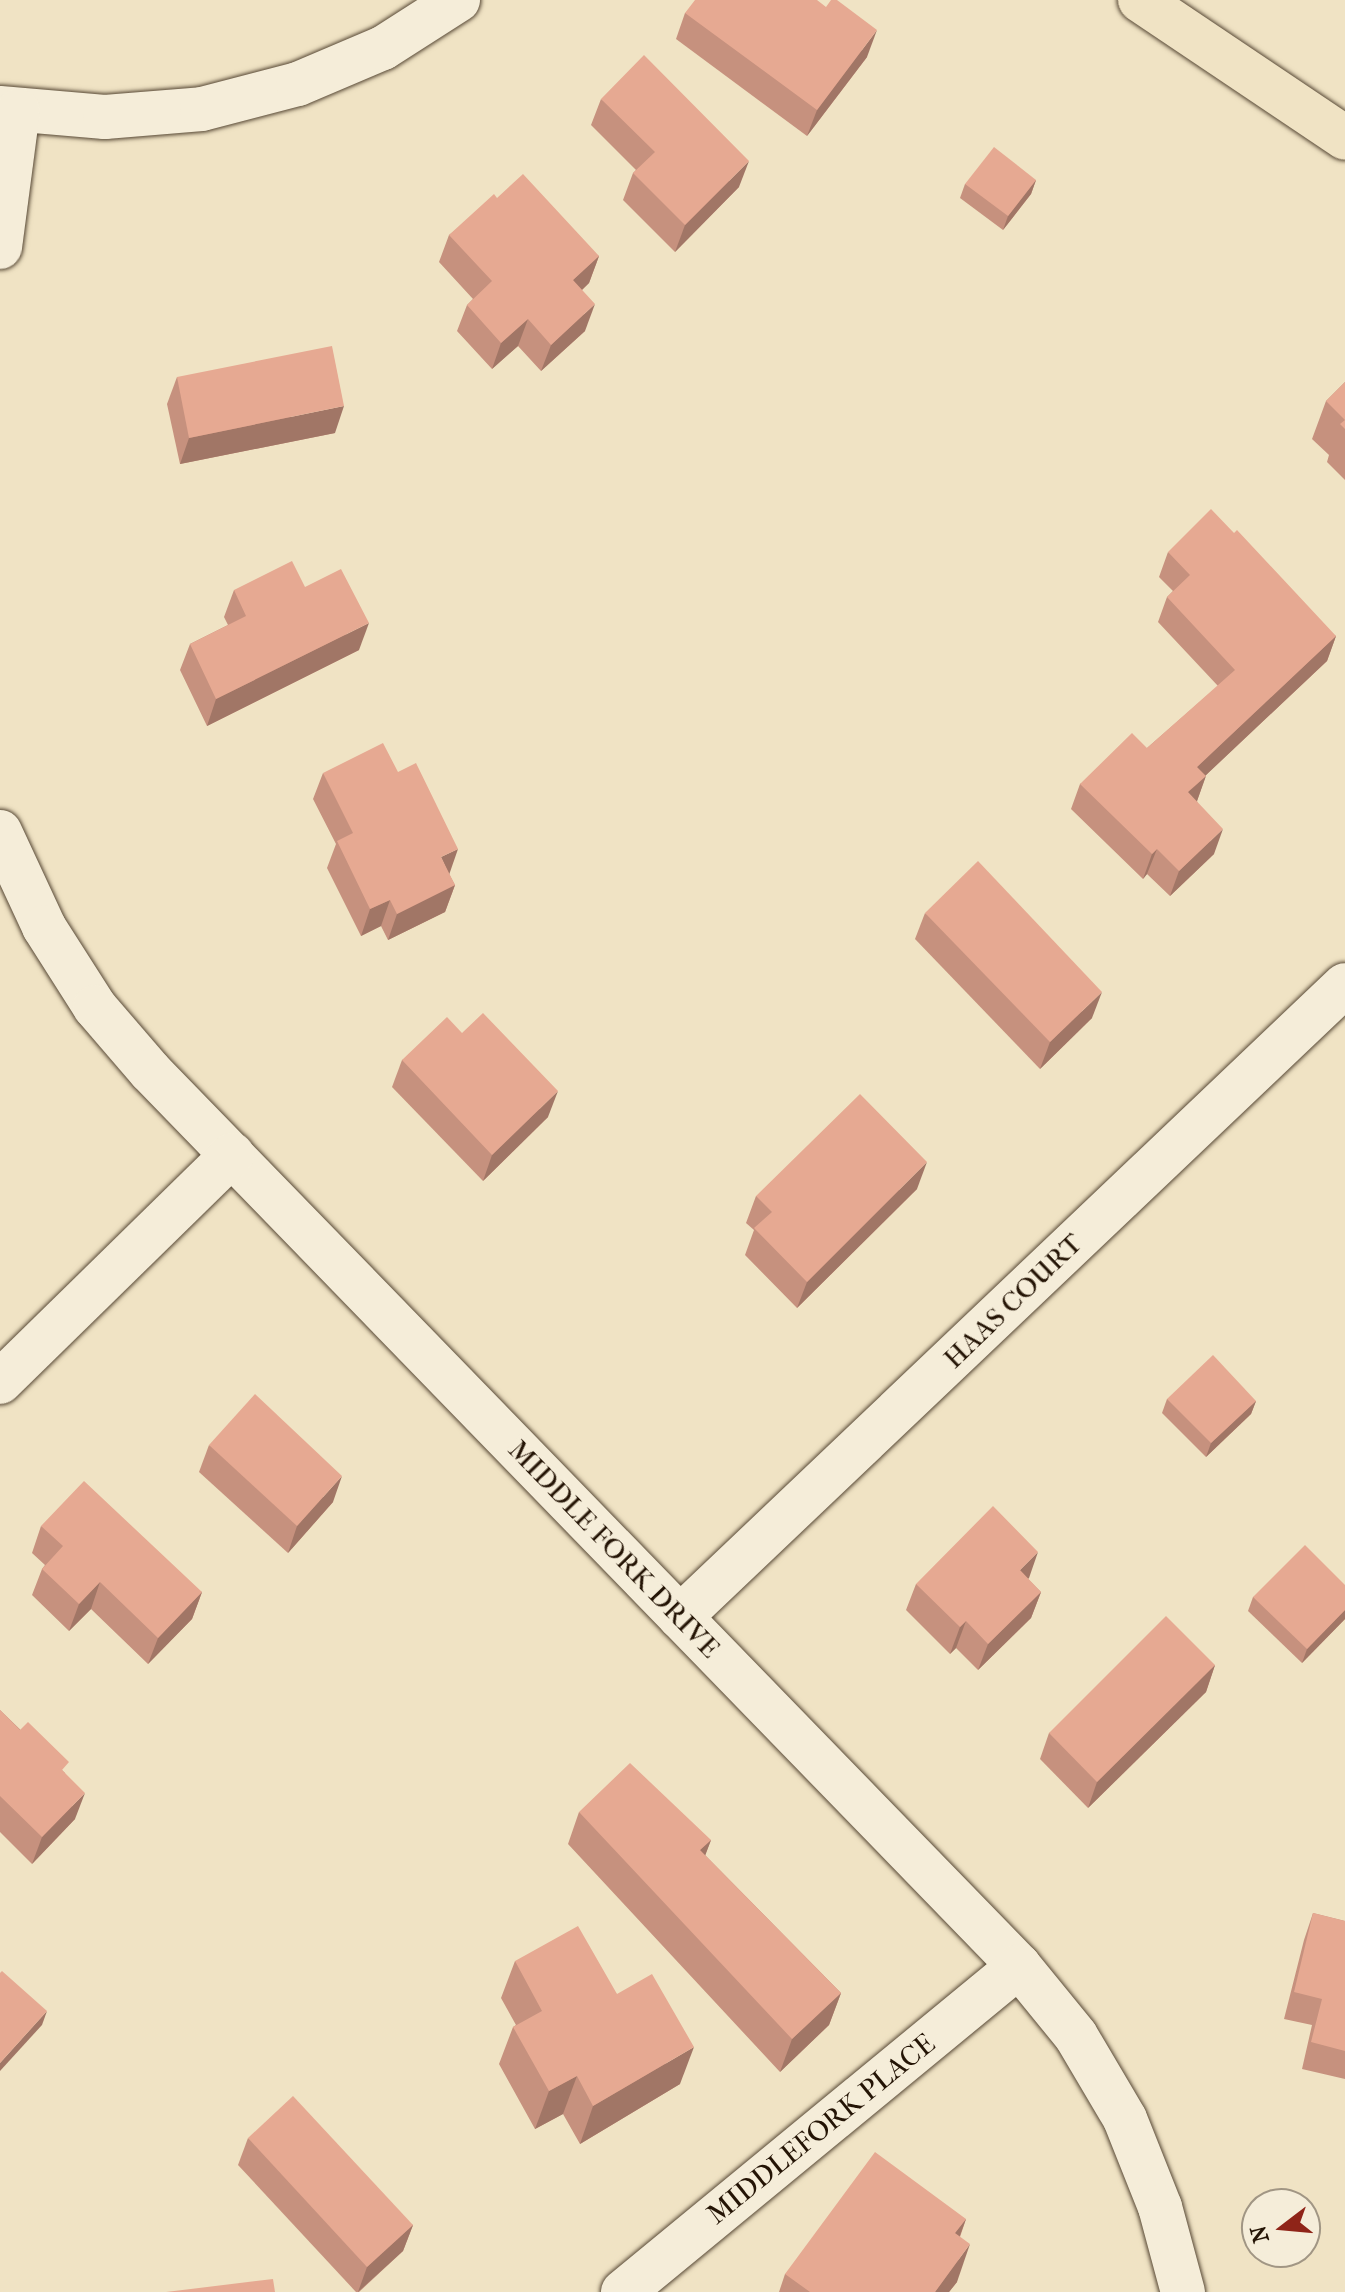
<!DOCTYPE html>
<html>
<head>
<meta charset="utf-8">
<style>
  body { margin:0 }
  #map { position:relative; width:1345px; height:2292px; overflow:hidden; background:#f0e3c4; font-family:"IM FELL French Canon",serif }
  div>[style] { position:absolute }
  .roads { filter:drop-shadow(0 0 2px #574835) drop-shadow(0 0 2px #574835) }
  .street>* { height:44px; margin:-22px; padding:0 22px; transform-origin:22px; border-radius:22px; background:#f5edd9 }
  .primary>* { height:44px; margin:-22px; padding:0 22px; transform-origin:22px; border-radius:22px; background:#f0e3c4 }
  .wall>* { inset:0; background:#c6917e }
  .shaded-wall>* { inset:0; background:#a17666 }
  .building>* { inset:0; background:#e6a992 }
  span { translate:-50% -50%; white-space:nowrap; text-align:center; line-height:1.15; -webkit-text-stroke:7px #f5edd9; paint-order:stroke }
  .street-label { font-size:28px; color:#241405 }
  .north { position:absolute; left:1241px; top:2188px; width:80px; height:80px; box-sizing:border-box; background:#f5edd9; border:2px solid #a19684; border-radius:50%; rotate:254deg; font-size:22px; font-weight:700; line-height:32px; text-align:center; color:#241405 }
  .north::after { content:''; display:block; margin:auto; width:28px; height:36px; background:#8f2418; clip-path:polygon(50% 0,100% 100%,50% 72%,0 100%) }
</style>
</head>
<body>
<div id="map">
  <div class="roads">
    <div class="street">
      <i style="left:0;top:108px;width:105px;rotate:4.9deg"></i>
      <i style="left:105px;top:117px;width:97px;rotate:-4.7deg"></i>
      <i style="left:202px;top:109px;width:99px;rotate:-14.6deg"></i>
      <i style="left:298px;top:84px;width:92px;rotate:-23deg"></i>
      <i style="left:383px;top:48px;width:89px;rotate:-32.6deg"></i>
      <i style="left:0;top:247px;width:137px;rotate:-82.5deg"></i>
      <i style="left:0;top:832px;width:105px;rotate:65.1deg"></i>
      <i style="left:44px;top:927px;width:95px;rotate:57.5deg"></i>
      <i style="left:95px;top:1007px;width:84px;rotate:49.3deg"></i>
      <i style="left:150px;top:1071px;width:1247px;rotate:45.84deg"></i>
      <i style="left:1019px;top:1966px;width:90px;rotate:50.8deg"></i>
      <i style="left:1076px;top:2036px;width:96px;rotate:59.4deg"></i>
      <i style="left:1125px;top:2119px;width:95px;rotate:68.3deg"></i>
      <i style="left:1160px;top:2207px;width:88px;rotate:74.9deg"></i>
      <i style="left:0;top:1382px;width:325px;rotate:-44.4deg"></i>
      <i style="left:680px;top:1617px;width:917px;rotate:-43.54deg"></i>
      <i style="left:623px;top:2292px;width:513px;rotate:-39.46deg"></i>
    </div>
    <div class="primary">
      <i style="left:1140px;top:0;width:247px;rotate:33.9deg"></i>
    </div>
  </div>
  <div class="wall">
    <i style="clip-path:polygon(826px 7px,867px 57px,807px 136px,676px 39px,685px 13px)"></i>
    <i style="clip-path:polygon(601px 99px,739px 187px,675px 252px,623px 200px,633px 173px,636px 170px,591px 125px)"></i>
    <i style="clip-path:polygon(1036px 180px,1031px 194px,1003px 230px,960px 198px,965px 184px)"></i>
    <i style="clip-path:polygon(497px 198px,599px 256px,589px 283px,582px 290px,585px 331px,541px 371px,518px 346px,492px 369px,457px 331px,467px 305px,473px 299px,439px 262px,449px 235px)"></i>
    <i style="clip-path:polygon(177px 377px,335px 433px,180px 464px,167px 404px)"></i>
    <i style="clip-path:polygon(1345px 382px,1345px 480px,1327px 462px,1329px 455px,1312px 439px,1326px 401px)"></i>
    <i style="clip-path:polygon(1168px 552px,1336px 636px,1327px 661px,1206px 775px,1197px 801px,1214px 854px,1170px 896px,1147px 874px,1143px 879px,1071px 809px,1080px 784px,1147px 748px,1218px 686px,1158px 622px,1167px 597px,1173px 591px,1159px 577px)"></i>
    <i style="clip-path:polygon(305px 587px,359px 650px,207px 726px,180px 670px,190px 644px,228px 625px,224px 617px,234px 590px)"></i>
    <i style="clip-path:polygon(323px 773px,449px 874px,455px 885px,445px 912px,388px 940px,381px 926px,361px 936px,327px 868px,336px 844px,313px 799px)"></i>
    <i style="clip-path:polygon(925px 913px,1092px 1018px,1040px 1069px,915px 939px)"></i>
    <i style="clip-path:polygon(462px 1033px,548px 1117px,483px 1181px,392px 1087px,402px 1060px)"></i>
    <i style="clip-path:polygon(917px 1189px,797px 1308px,745px 1255px,754px 1230px,746px 1223px,756px 1196px)"></i>
    <i style="clip-path:polygon(1167px 1399px,1256px 1401px,1251px 1414px,1206px 1457px,1162px 1413px)"></i>
    <i style="clip-path:polygon(209px 1445px,333px 1502px,288px 1553px,199px 1472px)"></i>
    <i style="clip-path:polygon(41px 1526px,202px 1592px,192px 1619px,148px 1664px,91px 1609px,69px 1631px,32px 1595px,42px 1569px,45px 1565px,32px 1553px)"></i>
    <i style="clip-path:polygon(1028px 1579px,1041px 1592px,1031px 1618px,978px 1670px,956px 1648px,950px 1654px,906px 1610px,916px 1584px)"></i>
    <i style="clip-path:polygon(1345px 1585px,1345px 1619px,1302px 1663px,1248px 1611px,1253px 1597px)"></i>
    <i style="clip-path:polygon(1215px 1665px,1206px 1692px,1088px 1808px,1040px 1759px,1049px 1733px)"></i>
    <i style="clip-path:polygon(0 1710px,65px 1773px,75px 1819px,32px 1864px,0 1832px)"></i>
    <i style="clip-path:polygon(579px 1812px,711px 1840px,705px 1855px,841px 1993px,829px 2025px,780px 2072px,568px 1844px)"></i>
    <i style="clip-path:polygon(1313px 1913px,1345px 1921px,1345px 2079px,1302px 2069px,1312px 2025px,1284px 2019px,1304px 1940px)"></i>
    <i style="clip-path:polygon(515px 1961px,617px 1994px,680px 2084px,580px 2144px,563px 2114px,535px 2129px,499px 2064px,513px 2027px,516px 2025px,501px 1998px)"></i>
    <i style="clip-path:polygon(248px 2138px,413px 2225px,403px 2251px,359px 2292px,356px 2292px,238px 2165px)"></i>
    <i style="clip-path:polygon(966px 2219px,960px 2237px,957px 2282px,949px 2292px,779px 2292px,785px 2274px)"></i>
  </div>
  <div class="shaded-wall">
    <i style="clip-path:polygon(877px 30px,867px 57px,807px 136px,817px 110px)"></i>
    <i style="clip-path:polygon(749px 161px,739px 187px,675px 252px,685px 225px)"></i>
    <i style="clip-path:polygon(1036px 180px,1031px 194px,1003px 230px,1008px 216px)"></i>
    <i style="clip-path:polygon(599px 256px,589px 283px,564px 307px,573px 280px)"></i>
    <i style="clip-path:polygon(595px 304px,585px 331px,541px 371px,551px 345px)"></i>
    <i style="clip-path:polygon(528px 319px,518px 346px,492px 369px,501px 343px)"></i>
    <i style="clip-path:polygon(344px 406px,335px 433px,180px 464px,189px 438px)"></i>
    <i style="clip-path:polygon(369px 623px,359px 650px,207px 726px,216px 699px)"></i>
    <i style="clip-path:polygon(1336px 636px,1327px 661px,1188px 792px,1197px 767px)"></i>
    <i style="clip-path:polygon(1206px 776px,1197px 801px,1179px 817px,1188px 792px)"></i>
    <i style="clip-path:polygon(1223px 829px,1214px 854px,1170px 896px,1179px 871px)"></i>
    <i style="clip-path:polygon(458px 849px,449px 875px,441px 857px)"></i>
    <i style="clip-path:polygon(1157px 849px,1147px 874px,1143px 879px,1152px 854px)"></i>
    <i style="clip-path:polygon(455px 885px,445px 912px,388px 940px,397px 914px)"></i>
    <i style="clip-path:polygon(390px 900px,381px 926px,361px 936px,370px 909px)"></i>
    <i style="clip-path:polygon(1102px 992px,1092px 1018px,1040px 1069px,1050px 1042px)"></i>
    <i style="clip-path:polygon(558px 1091px,548px 1117px,483px 1181px,492px 1155px)"></i>
    <i style="clip-path:polygon(927px 1162px,917px 1189px,797px 1308px,807px 1282px)"></i>
    <i style="clip-path:polygon(1256px 1401px,1251px 1414px,1206px 1457px,1211px 1443px)"></i>
    <i style="clip-path:polygon(342px 1476px,333px 1502px,288px 1553px,297px 1526px)"></i>
    <i style="clip-path:polygon(1038px 1552px,1029px 1578px,1010px 1597px,1020px 1570px)"></i>
    <i style="clip-path:polygon(100px 1582px,91px 1609px,69px 1631px,79px 1604px)"></i>
    <i style="clip-path:polygon(202px 1592px,192px 1619px,148px 1664px,158px 1638px)"></i>
    <i style="clip-path:polygon(1041px 1592px,1031px 1618px,978px 1670px,988px 1644px)"></i>
    <i style="clip-path:polygon(1345px 1610px,1345px 1619px,1302px 1663px,1307px 1649px)"></i>
    <i style="clip-path:polygon(966px 1621px,956px 1648px,950px 1654px,960px 1627px)"></i>
    <i style="clip-path:polygon(1215px 1665px,1206px 1692px,1088px 1808px,1097px 1782px)"></i>
    <i style="clip-path:polygon(85px 1793px,75px 1819px,32px 1864px,42px 1837px)"></i>
    <i style="clip-path:polygon(711px 1840px,699px 1872px,700px 1850px)"></i>
    <i style="clip-path:polygon(841px 1993px,829px 2025px,780px 2072px,792px 2039px)"></i>
    <i style="clip-path:polygon(47px 2011px,42px 2025px,0 2071px,0 2063px)"></i>
    <i style="clip-path:polygon(694px 2047px,680px 2084px,580px 2144px,593px 2106px)"></i>
    <i style="clip-path:polygon(577px 2076px,563px 2114px,535px 2129px,549px 2091px)"></i>
    <i style="clip-path:polygon(966px 2219px,952px 2257px,955px 2233px)"></i>
    <i style="clip-path:polygon(413px 2225px,403px 2251px,358px 2292px,367px 2267px)"></i>
    <i style="clip-path:polygon(970px 2244px,957px 2282px,949px 2292px,935px 2292px)"></i>
  </div>
  <div class="building">
    <i style="clip-path:polygon(695px 0,817px 0,826px 7px,831px 0,837px 0,877px 30px,817px 110px,685px 13px)"></i>
    <i style="clip-path:polygon(644px 55px,749px 161px,685px 225px,633px 173px,655px 152px,601px 99px)"></i>
    <i style="clip-path:polygon(994px 147px,1036px 180px,1008px 216px,965px 184px)"></i>
    <i style="clip-path:polygon(523px 174px,599px 256px,573px 280px,595px 304px,551px 345px,528px 319px,501px 343px,467px 305px,492px 281px,449px 235px,494px 194px,497px 198px)"></i>
    <i style="clip-path:polygon(332px 346px,344px 406px,189px 438px,177px 377px)"></i>
    <i style="clip-path:polygon(1345px 382px,1345px 420px,1326px 401px)"></i>
    <i style="clip-path:polygon(1345px 420px,1345px 429px,1340px 424px)"></i>
    <i style="clip-path:polygon(1211px 509px,1234px 533px,1237px 530px,1336px 636px,1197px 767px,1206px 776px,1188px 792px,1223px 829px,1179px 871px,1157px 849px,1152px 854px,1080px 784px,1132px 733px,1147px 748px,1235px 670px,1167px 597px,1190px 575px,1168px 552px)"></i>
    <i style="clip-path:polygon(292px 561px,305px 587px,341px 569px,369px 623px,216px 699px,190px 644px,246px 616px,234px 590px)"></i>
    <i style="clip-path:polygon(383px 743px,398px 772px,416px 763px,458px 849px,441px 857px,455px 885px,397px 914px,390px 900px,370px 909px,337px 841px,353px 833px,323px 773px)"></i>
    <i style="clip-path:polygon(978px 861px,1102px 992px,1050px 1042px,925px 913px)"></i>
    <i style="clip-path:polygon(483px 1013px,558px 1091px,492px 1155px,402px 1060px,447px 1017px,462px 1033px)"></i>
    <i style="clip-path:polygon(860px 1094px,927px 1162px,807px 1282px,754px 1228px,772px 1212px,756px 1196px)"></i>
    <i style="clip-path:polygon(1213px 1355px,1256px 1401px,1211px 1443px,1167px 1399px)"></i>
    <i style="clip-path:polygon(255px 1394px,342px 1476px,297px 1526px,209px 1445px)"></i>
    <i style="clip-path:polygon(84px 1481px,202px 1592px,158px 1638px,100px 1582px,79px 1604px,42px 1569px,63px 1546px,41px 1526px)"></i>
    <i style="clip-path:polygon(993px 1506px,1038px 1552px,1020px 1570px,1041px 1592px,988px 1644px,966px 1621px,960px 1627px,916px 1584px)"></i>
    <i style="clip-path:polygon(1305px 1545px,1345px 1585px,1345px 1610px,1307px 1649px,1253px 1597px)"></i>
    <i style="clip-path:polygon(1166px 1616px,1215px 1665px,1097px 1782px,1049px 1733px)"></i>
    <i style="clip-path:polygon(0 1710px,20px 1730px,28px 1722px,69px 1762px,62px 1770px,85px 1793px,42px 1837px,0 1796px)"></i>
    <i style="clip-path:polygon(630px 1763px,711px 1840px,700px 1850px,841px 1993px,792px 2039px,579px 1812px)"></i>
    <i style="clip-path:polygon(1313px 1913px,1345px 1921px,1345px 2051px,1311px 2042px,1322px 1999px,1294px 1992px)"></i>
    <i style="clip-path:polygon(578px 1926px,617px 1994px,652px 1974px,694px 2047px,593px 2106px,577px 2076px,549px 2091px,513px 2027px,542px 2011px,515px 1961px)"></i>
    <i style="clip-path:polygon(2px 1971px,47px 2011px,0 2063px,0 1973px)"></i>
    <i style="clip-path:polygon(293px 2096px,413px 2225px,367px 2267px,248px 2138px)"></i>
    <i style="clip-path:polygon(875px 2152px,966px 2219px,955px 2233px,970px 2244px,935px 2292px,810px 2292px,785px 2274px)"></i>
    <i style="clip-path:polygon(273px 2279px,275px 2292px,166px 2292px)"></i>
  </div>
  <div class="street-label">
    <span style="left:1013px;top:1301px;rotate:-44deg">HAAS COURT</span>
    <span style="left:614px;top:1549px;rotate:46deg">MIDDLE FORK DRIVE</span>
    <span style="left:821px;top:2129px;rotate:-39deg">MIDDLEFORK PLACE</span>
  </div>
  <div class="north">N</div>
</div>
</body>
</html>
